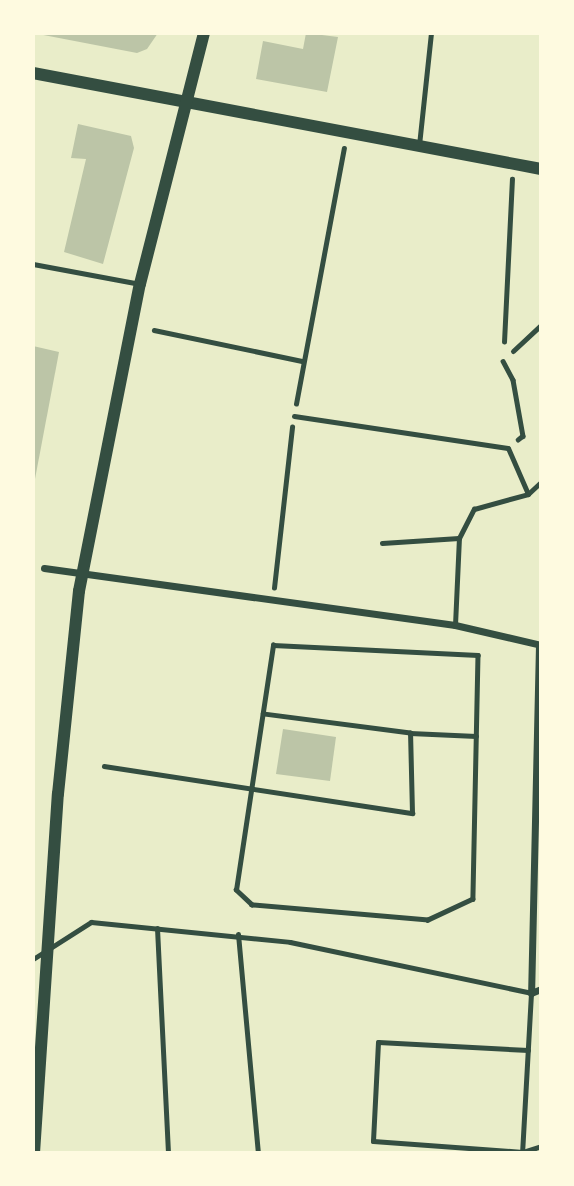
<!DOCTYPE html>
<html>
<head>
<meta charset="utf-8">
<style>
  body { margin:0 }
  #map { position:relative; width:574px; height:1186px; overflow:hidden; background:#e9edc9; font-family:"DM Sans",sans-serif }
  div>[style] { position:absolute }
  .building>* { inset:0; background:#bcc5a7 }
  .path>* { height:4.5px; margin:-2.25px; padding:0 2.25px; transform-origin:2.25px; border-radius:2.25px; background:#344e41 }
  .service>* { height:5px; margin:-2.5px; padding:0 2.5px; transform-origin:2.5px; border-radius:2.5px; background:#344e41 }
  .minor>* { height:7px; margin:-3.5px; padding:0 3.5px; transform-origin:3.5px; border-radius:3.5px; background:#344e41 }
  .tertiary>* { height:12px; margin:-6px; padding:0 6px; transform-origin:6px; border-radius:6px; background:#344e41 }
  span { translate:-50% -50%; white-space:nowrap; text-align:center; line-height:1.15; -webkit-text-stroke:5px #fefae0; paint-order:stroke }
  .frame { position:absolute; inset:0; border:35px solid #fefae0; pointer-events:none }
</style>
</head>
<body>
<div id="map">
  <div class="building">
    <i style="clip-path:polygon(33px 33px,158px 33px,147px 49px,137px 53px)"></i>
    <i style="clip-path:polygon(306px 33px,338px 37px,327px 92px,256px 79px,263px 41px,303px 49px)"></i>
    <i style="clip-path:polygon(78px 124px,131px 136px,134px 148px,103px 264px,64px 252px,86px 159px,71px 158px)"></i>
    <i style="clip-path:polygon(33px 346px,59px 352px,35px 479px,33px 479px)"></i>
    <i style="clip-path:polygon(283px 729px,336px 737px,330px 781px,276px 774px)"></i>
  </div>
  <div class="path">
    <i style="left:154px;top:330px;width:152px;rotate:11.8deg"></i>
    <i style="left:504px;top:342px;width:163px;rotate:-87.2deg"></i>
    <i style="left:503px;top:361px;width:21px;rotate:62deg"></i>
    <i style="left:513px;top:380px;width:57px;rotate:79.9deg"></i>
    <i style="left:523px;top:436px;width:6px;rotate:141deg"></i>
    <i style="left:296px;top:404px;width:260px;rotate:-79.4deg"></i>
    <i style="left:274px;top:588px;width:162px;rotate:-83.6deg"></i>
    <i style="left:273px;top:645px;width:205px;rotate:2.8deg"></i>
    <i style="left:478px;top:655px;width:244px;rotate:91.2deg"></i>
    <i style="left:473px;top:899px;width:50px;rotate:155deg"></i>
    <i style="left:428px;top:920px;width:177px;rotate:-175.1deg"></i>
    <i style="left:252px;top:905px;width:22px;rotate:-137deg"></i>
    <i style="left:236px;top:890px;width:248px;rotate:-81.4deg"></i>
    <i style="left:410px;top:733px;width:66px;rotate:2.6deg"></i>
    <i style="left:104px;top:766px;width:312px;rotate:8.7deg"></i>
    <i style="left:412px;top:813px;width:80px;rotate:-91.4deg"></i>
    <i style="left:410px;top:733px;width:148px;rotate:-172.6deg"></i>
  </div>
  <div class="service">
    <i style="left:419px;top:145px;width:113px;rotate:-83.9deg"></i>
    <i style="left:33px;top:264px;width:109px;rotate:10.6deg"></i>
    <i style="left:513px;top:351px;width:38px;rotate:-43deg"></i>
    <i style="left:294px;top:416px;width:216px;rotate:8.5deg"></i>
    <i style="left:508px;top:448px;width:50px;rotate:66.5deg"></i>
    <i style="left:382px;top:543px;width:77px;rotate:-3.7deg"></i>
    <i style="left:455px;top:625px;width:87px;rotate:-87.4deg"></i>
    <i style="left:459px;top:538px;width:33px;rotate:-63deg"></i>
    <i style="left:474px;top:509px;width:56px;rotate:-15.5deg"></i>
    <i style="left:528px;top:494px;width:18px;rotate:-43deg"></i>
    <i style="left:157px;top:928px;width:225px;rotate:87.2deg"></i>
    <i style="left:238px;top:934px;width:220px;rotate:84.8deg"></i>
    <i style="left:33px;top:959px;width:69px;rotate:-32.5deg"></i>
    <i style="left:91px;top:922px;width:200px;rotate:5.7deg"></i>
    <i style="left:290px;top:942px;width:246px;rotate:11.9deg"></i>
    <i style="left:531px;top:993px;width:160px;rotate:93.2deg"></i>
    <i style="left:528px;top:1050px;width:150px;rotate:-176.9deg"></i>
    <i style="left:378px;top:1042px;width:99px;rotate:92.9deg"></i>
    <i style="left:373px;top:1141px;width:150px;rotate:4.2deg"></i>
    <i style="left:523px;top:1152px;width:19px;rotate:-18deg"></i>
  </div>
  <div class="minor">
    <i style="left:44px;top:568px;width:415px;rotate:7.9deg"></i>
    <i style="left:455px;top:625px;width:88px;rotate:13.1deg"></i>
    <i style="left:539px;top:645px;width:348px;rotate:91.3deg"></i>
    <i style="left:531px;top:993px;width:11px;rotate:-22deg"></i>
  </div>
  <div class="tertiary">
    <i style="left:33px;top:73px;width:517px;rotate:10.7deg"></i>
    <i style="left:34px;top:1153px;width:360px;rotate:-86.2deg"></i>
    <i style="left:58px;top:794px;width:204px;rotate:-84.1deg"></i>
    <i style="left:79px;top:591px;width:313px;rotate:-78.8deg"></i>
    <i style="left:140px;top:284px;width:259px;rotate:-75.7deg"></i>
  </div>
  <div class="frame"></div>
</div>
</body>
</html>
